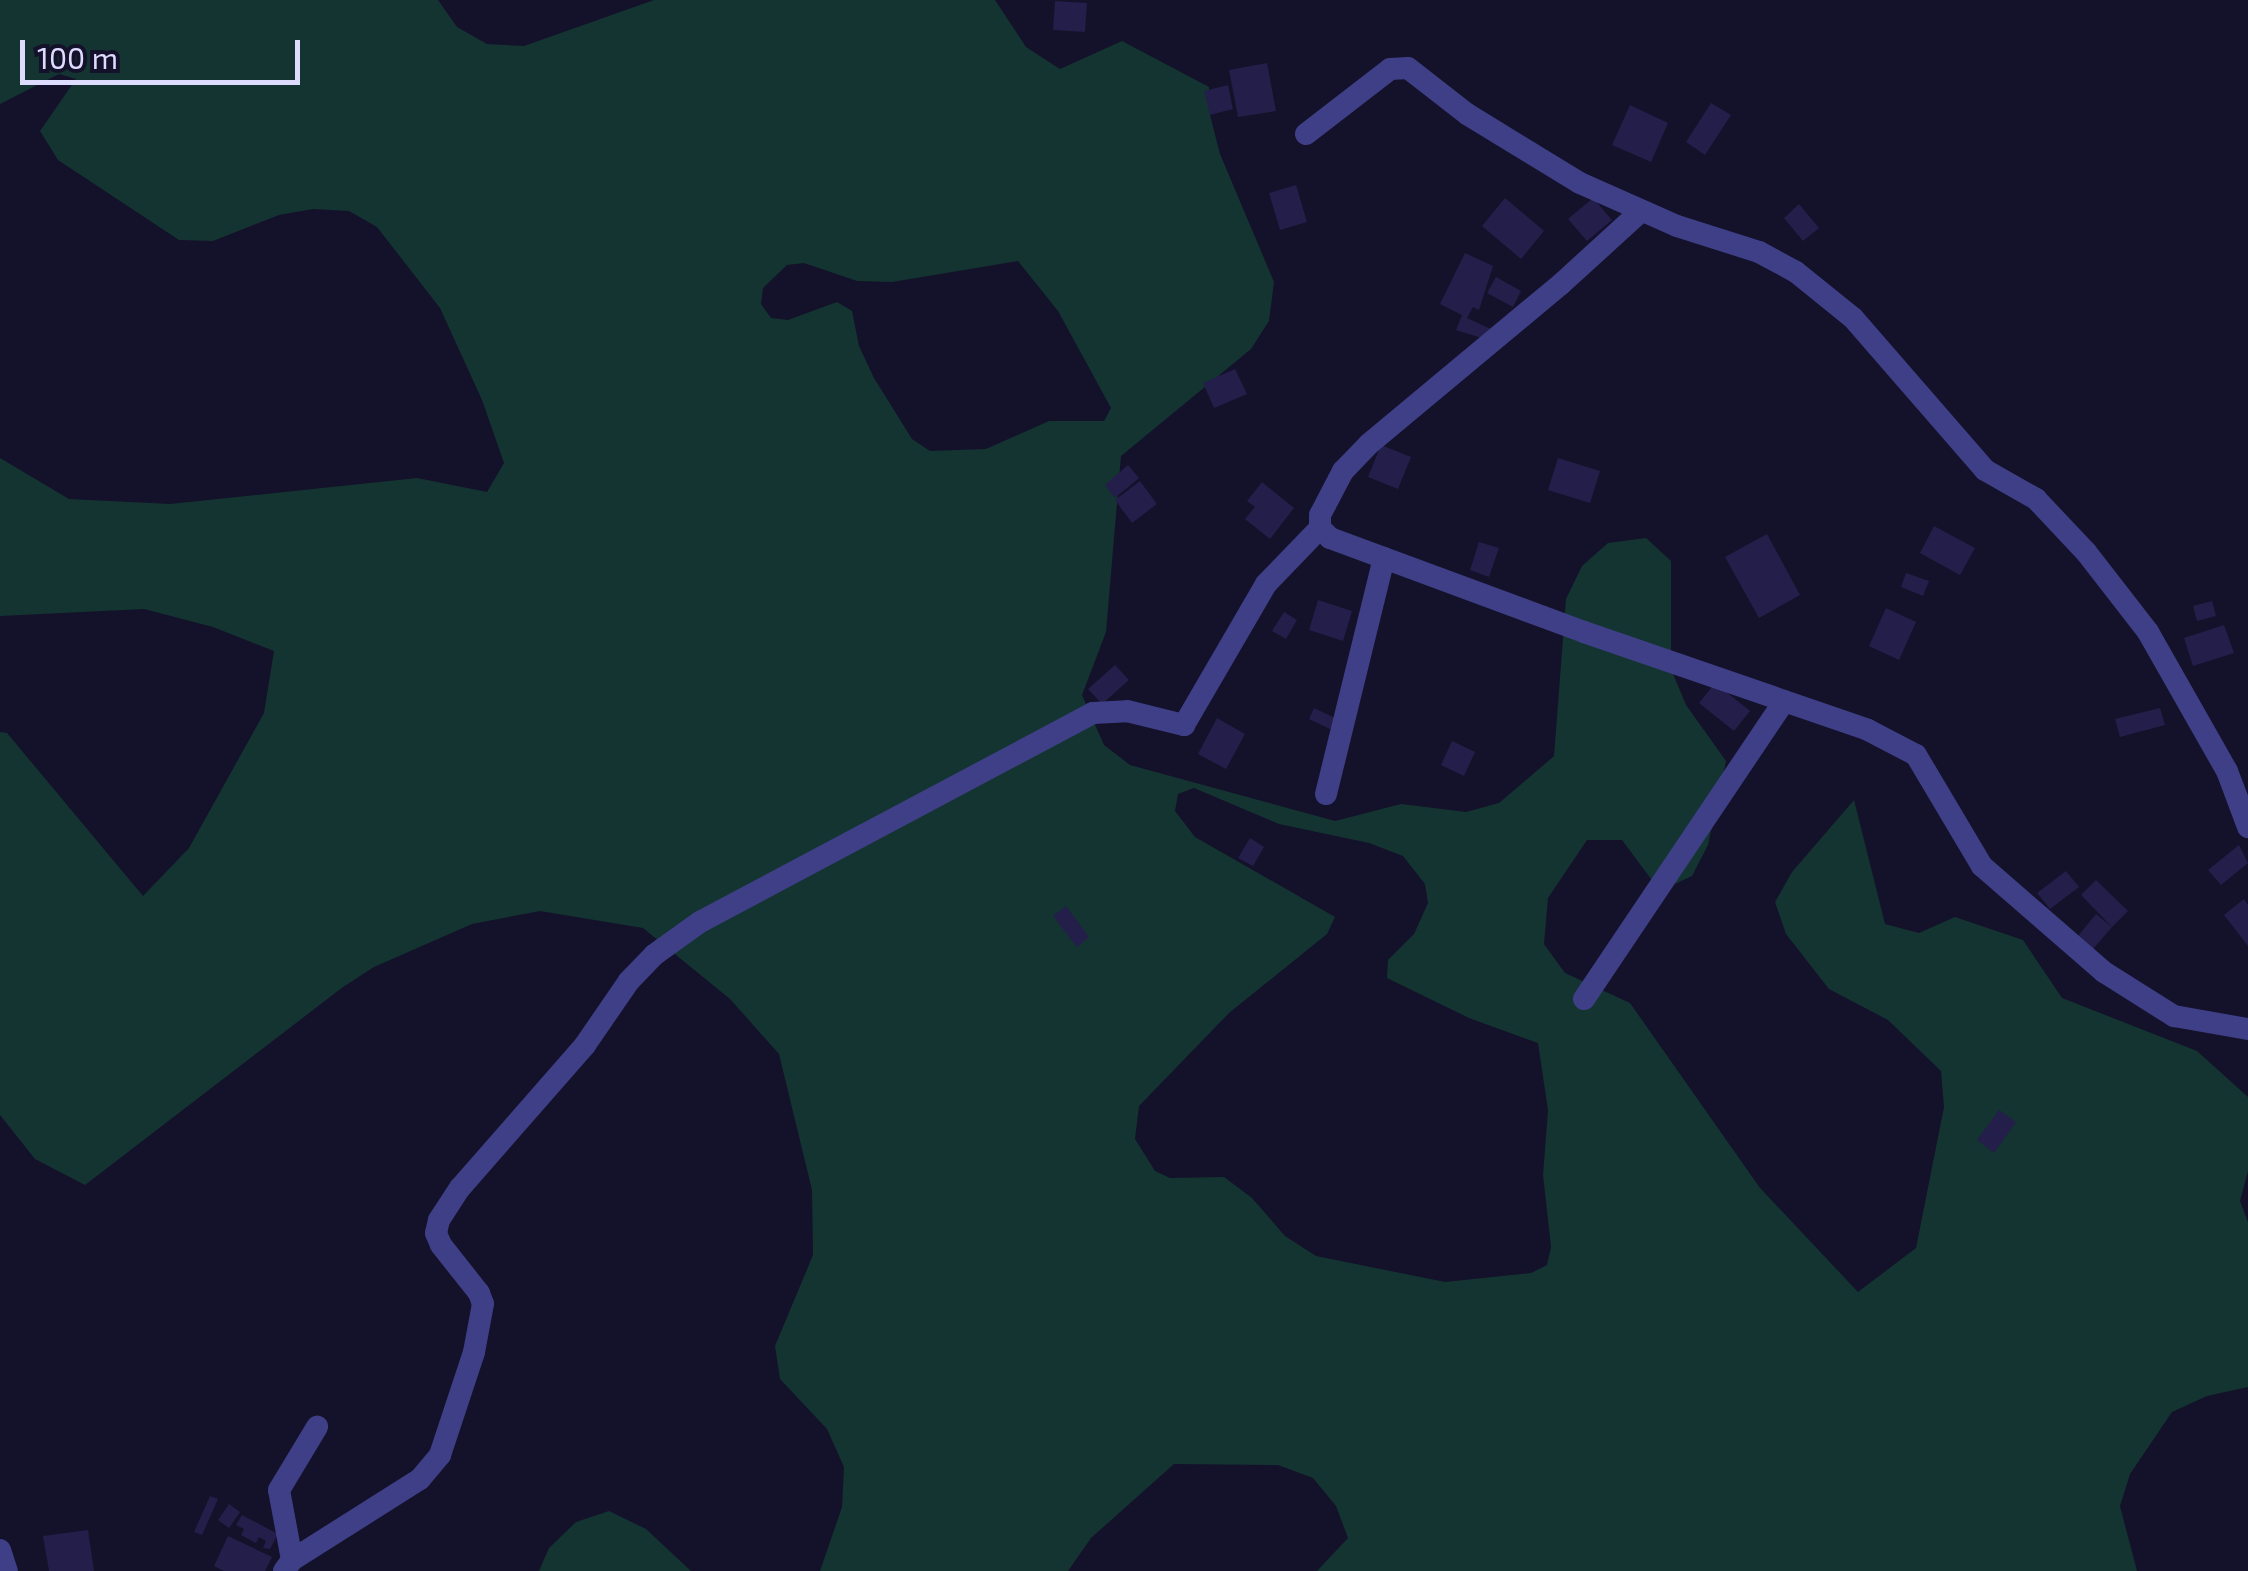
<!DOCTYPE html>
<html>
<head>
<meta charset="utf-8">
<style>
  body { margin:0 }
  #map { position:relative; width:2248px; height:1571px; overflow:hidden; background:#14112a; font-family:"Exo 2",sans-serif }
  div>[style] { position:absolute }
  .green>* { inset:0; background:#143431 }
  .building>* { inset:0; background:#241e4a }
  .minor>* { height:22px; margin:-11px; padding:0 11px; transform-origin:11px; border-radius:11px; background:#3e3f87 }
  span { translate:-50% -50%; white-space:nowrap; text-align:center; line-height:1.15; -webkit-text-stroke:10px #14112a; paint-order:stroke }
  .scale { position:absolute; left:20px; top:40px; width:280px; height:45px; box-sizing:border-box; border:5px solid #dddbfe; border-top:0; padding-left:12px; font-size:30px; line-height:35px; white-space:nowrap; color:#dddbfe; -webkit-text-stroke:8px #14112a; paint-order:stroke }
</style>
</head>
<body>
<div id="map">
  <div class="green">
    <i style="clip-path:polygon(evenodd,0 0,438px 0,457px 27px,487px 44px,524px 46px,654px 0,995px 0,1026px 47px,1060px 69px,1122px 41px,1209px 87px,1210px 115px,1220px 154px,1274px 282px,1269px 321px,1251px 349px,1121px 456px,1106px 632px,1082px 695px,1104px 745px,1130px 765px,1335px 821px,1401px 804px,1466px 812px,1499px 803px,1554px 756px,1566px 599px,1582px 566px,1608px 543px,1646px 538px,1671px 561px,1671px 669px,1686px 705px,1726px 761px,1708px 845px,1692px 876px,1660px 891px,1622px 840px,1587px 840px,1548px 898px,1544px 944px,1565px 973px,1630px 1003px,1760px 1188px,1858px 1292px,1916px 1248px,1944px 1107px,1941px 1071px,1888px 1020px,1829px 989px,1786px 934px,1775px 902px,1792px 872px,1854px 800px,1885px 924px,1919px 933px,1955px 917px,2023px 940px,2062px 998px,2197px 1051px,2248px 1097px,2248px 1171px,2240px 1201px,2248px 1222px,2248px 1387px,2207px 1396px,2172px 1412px,2130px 1474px,2120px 1506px,2137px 1571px,1317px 1571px,1348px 1538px,1336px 1506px,1313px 1478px,1278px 1465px,1174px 1464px,1091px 1538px,1068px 1571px,820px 1571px,842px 1507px,844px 1467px,827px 1429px,780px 1379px,775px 1346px,813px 1255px,812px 1190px,779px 1054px,730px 999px,643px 928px,540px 911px,472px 924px,374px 967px,343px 987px,85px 1185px,35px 1159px,0 1115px,0 732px,7px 733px,143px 896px,189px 848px,264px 713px,274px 651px,213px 627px,144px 609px,0 616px,0 458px,69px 499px,170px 504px,417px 478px,487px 492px,504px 463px,482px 400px,440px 308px,377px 227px,349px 211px,313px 209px,279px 215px,213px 241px,179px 240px,58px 160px,40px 131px,76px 79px,59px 74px,0 104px,0 0,1018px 261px,1058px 311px,1111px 408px,1104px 421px,1049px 421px,986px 449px,930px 451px,912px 439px,874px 378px,859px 346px,852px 311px,837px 302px,788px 320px,771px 318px,761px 304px,763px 288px,787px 265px,804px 263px,857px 281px,892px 282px,1018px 261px,0 0,1194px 788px,1279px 824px,1369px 843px,1403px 856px,1425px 884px,1428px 903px,1414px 934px,1388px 960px,1387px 978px,1469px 1018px,1538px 1043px,1548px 1110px,1543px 1175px,1551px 1247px,1547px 1265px,1531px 1273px,1445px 1282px,1316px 1256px,1285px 1236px,1252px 1198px,1224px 1177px,1170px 1178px,1155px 1171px,1135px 1139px,1139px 1106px,1229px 1013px,1327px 934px,1335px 917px,1195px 837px,1175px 811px,1178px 794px,1194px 788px)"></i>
    <i style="clip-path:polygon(609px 1511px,646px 1529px,691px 1571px,539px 1571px,549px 1548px,576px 1522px)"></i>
  </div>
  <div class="building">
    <i style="clip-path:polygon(1055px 1px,1087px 3px,1085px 32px,1053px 30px)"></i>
    <i style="clip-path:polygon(1267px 63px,1276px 111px,1238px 117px,1229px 70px)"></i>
    <i style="clip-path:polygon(1228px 85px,1233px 109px,1210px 115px,1204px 91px)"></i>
    <i style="clip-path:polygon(1711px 103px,1731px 115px,1705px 155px,1686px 142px)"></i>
    <i style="clip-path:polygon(1630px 105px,1668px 123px,1651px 162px,1612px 145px)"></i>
    <i style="clip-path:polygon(1296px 185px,1307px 222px,1280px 230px,1269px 193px)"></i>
    <i style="clip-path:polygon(1505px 198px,1544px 231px,1521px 259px,1482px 226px)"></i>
    <i style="clip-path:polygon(1593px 198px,1612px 220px,1587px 241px,1568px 219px)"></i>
    <i style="clip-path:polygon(1799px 204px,1819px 228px,1803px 241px,1784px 218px)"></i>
    <i style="clip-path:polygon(1465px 253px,1493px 266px,1479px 310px,1473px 307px,1467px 318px,1493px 330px,1488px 340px,1456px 330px,1462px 315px,1440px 304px)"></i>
    <i style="clip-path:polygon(1496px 277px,1521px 291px,1513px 307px,1487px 293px)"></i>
    <i style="clip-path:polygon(1235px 369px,1247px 394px,1214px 408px,1203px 383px)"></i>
    <i style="clip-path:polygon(1381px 445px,1411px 457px,1398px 489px,1368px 477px)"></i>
    <i style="clip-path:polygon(1558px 458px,1600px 471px,1590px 503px,1548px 490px)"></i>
    <i style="clip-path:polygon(1128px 465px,1139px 478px,1115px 498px,1105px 485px)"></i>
    <i style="clip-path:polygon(1140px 481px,1157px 504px,1132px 523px,1115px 500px)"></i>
    <i style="clip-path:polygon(1262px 482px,1294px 508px,1270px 539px,1245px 519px,1255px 507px,1247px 501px)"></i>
    <i style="clip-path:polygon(1934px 526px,1975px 548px,1960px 575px,1920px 553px)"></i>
    <i style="clip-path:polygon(1767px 534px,1800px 595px,1759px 618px,1725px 557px)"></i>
    <i style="clip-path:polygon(1479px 542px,1499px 548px,1489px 577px,1470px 570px)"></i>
    <i style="clip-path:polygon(1906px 573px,1929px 581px,1923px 596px,1901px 587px)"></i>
    <i style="clip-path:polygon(1318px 600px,1352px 611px,1343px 641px,1309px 630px)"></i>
    <i style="clip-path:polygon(2212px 601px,2216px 616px,2197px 621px,2193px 606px)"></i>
    <i style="clip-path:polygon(1886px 608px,1916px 622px,1899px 660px,1869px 646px)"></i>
    <i style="clip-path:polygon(1284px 612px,1297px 620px,1286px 639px,1272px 631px)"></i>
    <i style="clip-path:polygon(2224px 625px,2234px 653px,2193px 666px,2184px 638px)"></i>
    <i style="clip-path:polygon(1115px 665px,1129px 680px,1102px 704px,1088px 689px)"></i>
    <i style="clip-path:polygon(1715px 683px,1750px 711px,1734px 731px,1699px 703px)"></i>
    <i style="clip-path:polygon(1314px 708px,1337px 719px,1332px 730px,1309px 719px)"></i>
    <i style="clip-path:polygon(2160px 708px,2165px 725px,2120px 737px,2115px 719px)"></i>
    <i style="clip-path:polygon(1217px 718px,1245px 734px,1226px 769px,1198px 754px)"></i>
    <i style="clip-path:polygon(1452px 741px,1475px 752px,1464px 776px,1441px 765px)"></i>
    <i style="clip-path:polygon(1250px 838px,1264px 847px,1253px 866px,1238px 858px)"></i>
    <i style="clip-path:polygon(2239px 845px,2248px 863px,2221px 885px,2208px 870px)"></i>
    <i style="clip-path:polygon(2066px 871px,2079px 887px,2050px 909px,2037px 893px)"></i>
    <i style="clip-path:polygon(2096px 880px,2128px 911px,2112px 927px,2081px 895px)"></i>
    <i style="clip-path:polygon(2244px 899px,2248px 905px,2248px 946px,2224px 915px)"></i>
    <i style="clip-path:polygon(1066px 906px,1089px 937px,1077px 947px,1053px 916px)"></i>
    <i style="clip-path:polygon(2096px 914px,2112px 927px,2093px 949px,2078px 936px)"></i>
    <i style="clip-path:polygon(1999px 1110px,2016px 1122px,1994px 1153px,1977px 1140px)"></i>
    <i style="clip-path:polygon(210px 1496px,218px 1499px,202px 1535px,194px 1532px)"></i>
    <i style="clip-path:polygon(229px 1504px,240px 1512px,229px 1528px,218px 1520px)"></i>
    <i style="clip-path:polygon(242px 1515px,278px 1534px,270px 1549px,263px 1548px,266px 1541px,259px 1537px,256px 1543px,241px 1535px,244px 1529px,236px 1525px)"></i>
    <i style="clip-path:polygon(88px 1530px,94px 1571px,49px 1571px,43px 1536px)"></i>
    <i style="clip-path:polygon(228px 1536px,272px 1557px,265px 1571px,224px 1571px,214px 1566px)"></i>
  </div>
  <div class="minor">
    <i style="left:1306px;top:134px;width:106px;rotate:-37.7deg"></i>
    <i style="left:1390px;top:69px;width:18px;rotate:-3deg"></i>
    <i style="left:1408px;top:68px;width:75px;rotate:37.9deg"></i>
    <i style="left:1467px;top:114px;width:132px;rotate:31.4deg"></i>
    <i style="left:1580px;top:183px;width:106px;rotate:23.9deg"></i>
    <i style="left:1677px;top:226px;width:86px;rotate:17.6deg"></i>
    <i style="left:1759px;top:252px;width:42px;rotate:28.4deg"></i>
    <i style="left:1796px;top:272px;width:73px;rotate:38.9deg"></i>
    <i style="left:1853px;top:318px;width:201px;rotate:49deg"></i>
    <i style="left:1985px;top:470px;width:59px;rotate:29.6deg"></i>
    <i style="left:2036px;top:499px;width:73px;rotate:46.7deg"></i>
    <i style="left:2086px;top:552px;width:101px;rotate:52.2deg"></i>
    <i style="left:2148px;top:632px;width:160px;rotate:60.4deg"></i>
    <i style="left:2227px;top:771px;width:60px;rotate:69.4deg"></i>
    <i style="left:1320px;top:528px;width:14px;rotate:45deg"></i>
    <i style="left:1330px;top:538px;width:271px;rotate:20.3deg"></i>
    <i style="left:1584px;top:632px;width:300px;rotate:19deg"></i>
    <i style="left:1868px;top:730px;width:54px;rotate:27.5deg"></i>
    <i style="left:1916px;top:755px;width:129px;rotate:59.3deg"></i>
    <i style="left:1982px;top:866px;width:162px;rotate:41deg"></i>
    <i style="left:2104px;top:972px;width:83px;rotate:32.2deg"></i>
    <i style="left:2174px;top:1016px;width:75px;rotate:10deg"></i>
    <i style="left:1326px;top:794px;width:243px;rotate:-76.2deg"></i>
    <i style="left:1584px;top:999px;width:359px;rotate:-56.1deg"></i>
    <i style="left:0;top:1550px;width:22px;rotate:72deg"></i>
    <i style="left:292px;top:1560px;width:71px;rotate:-100.5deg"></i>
    <i style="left:279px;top:1490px;width:74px;rotate:-58.9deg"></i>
    <i style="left:284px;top:1571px;width:14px;rotate:-54deg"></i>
    <i style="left:292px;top:1560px;width:151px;rotate:-32.3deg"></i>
    <i style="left:420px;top:1479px;width:31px;rotate:-50deg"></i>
    <i style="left:440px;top:1455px;width:108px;rotate:-71.7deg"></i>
    <i style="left:474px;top:1352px;width:49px;rotate:-79.4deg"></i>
    <i style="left:483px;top:1304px;width:12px;rotate:-110deg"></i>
    <i style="left:479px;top:1293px;width:61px;rotate:-128.4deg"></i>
    <i style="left:441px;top:1245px;width:13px;rotate:-113deg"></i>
    <i style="left:436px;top:1233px;width:13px;rotate:-77deg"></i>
    <i style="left:439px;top:1220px;width:38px;rotate:-57deg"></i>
    <i style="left:460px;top:1188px;width:190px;rotate:-48.8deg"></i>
    <i style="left:585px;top:1045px;width:78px;rotate:-55.5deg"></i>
    <i style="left:629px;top:981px;width:36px;rotate:-46deg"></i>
    <i style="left:654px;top:955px;width:57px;rotate:-35.7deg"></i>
    <i style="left:700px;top:922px;width:445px;rotate:-28deg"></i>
    <i style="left:1093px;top:713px;width:34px;rotate:-3deg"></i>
    <i style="left:1127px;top:711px;width:59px;rotate:13.8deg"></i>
    <i style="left:1184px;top:725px;width:163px;rotate:-59.8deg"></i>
    <i style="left:1266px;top:584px;width:78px;rotate:-46deg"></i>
    <i style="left:1320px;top:528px;width:13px;rotate:-90deg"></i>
    <i style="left:1320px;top:515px;width:50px;rotate:-62.4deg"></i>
    <i style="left:1343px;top:471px;width:37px;rotate:-46deg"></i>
    <i style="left:1369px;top:444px;width:249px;rotate:-39.8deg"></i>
    <i style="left:1560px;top:285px;width:110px;rotate:-42.4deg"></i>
  </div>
  <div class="scale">100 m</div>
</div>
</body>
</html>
